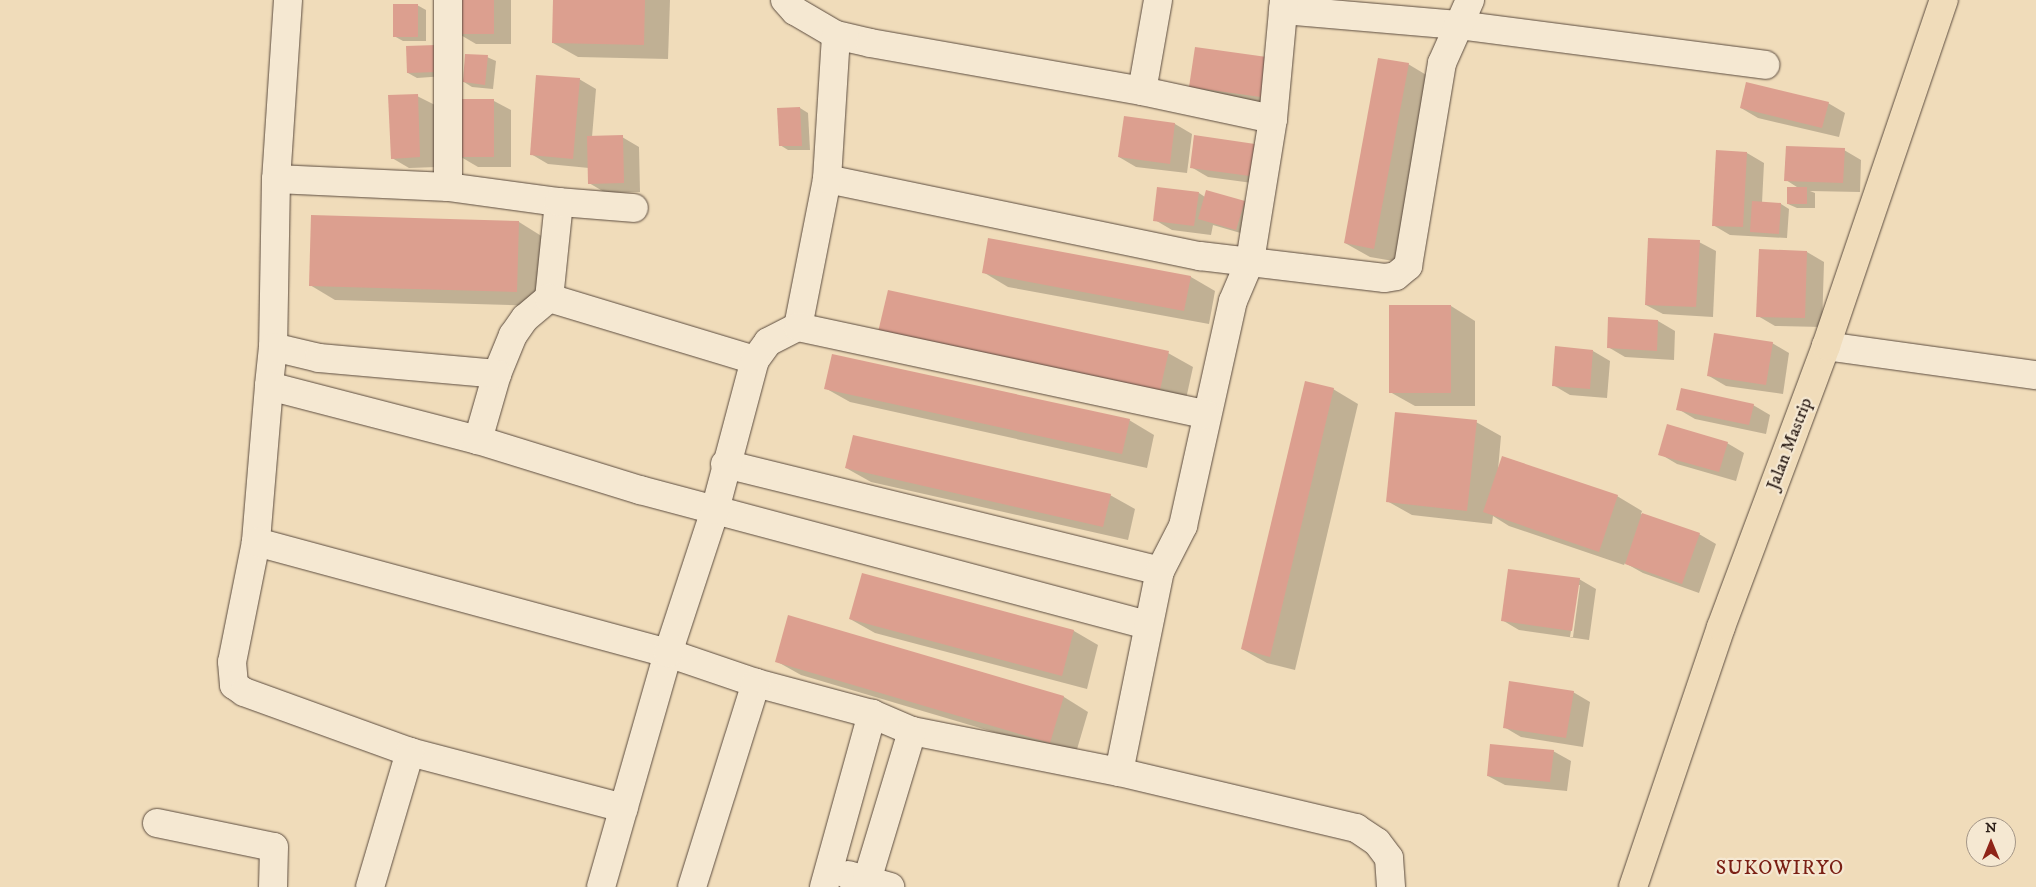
<!DOCTYPE html>
<html>
<head>
<meta charset="utf-8">
<style>
  body { margin:0 }
  #map { position:relative; width:2036px; height:887px; overflow:hidden; background:#f0dcba; font-family:"IM FELL DW Pica",serif }
  div>[style] { position:absolute }
  .shadow>* { inset:0; background:#0003 }
  .building>* { inset:0; background:#dc9f8f }
  .roads { filter:drop-shadow(0 0 1px #5c4c3f) drop-shadow(0 0 1px #5c4c3f) }
  .street>* { height:28px; margin:-14px; padding:0 14px; transform-origin:14px; border-radius:14px; background:#f5e8d2 }
  .primary>* { height:28px; margin:-14px; padding:0 14px; transform-origin:14px; border-radius:14px; background:#f0dcba }
  span { translate:-50% -50%; white-space:nowrap; text-align:center; line-height:1.15; -webkit-text-stroke:4.5px #f5e8d2; paint-order:stroke }
  .street-label { font-size:18px; color:#2a1c16 }
  .quarter-label { font-size:20px; color:#7a1f14; letter-spacing:1px }
  .north { position:absolute; left:1966px; top:817px; width:50px; height:50px; box-sizing:border-box; background:#f5e8d2; border:1px solid #a49687; border-radius:50%; rotate:0deg; font-size:14px; font-weight:700; line-height:20px; text-align:center; color:#2a1c16 }
  .north::after { content:''; display:block; margin:auto; width:18px; height:22px; background:#8f2418; clip-path:polygon(50% 0,100% 100%,50% 72%,0 100%) }
</style>
</head>
<body>
<div id="map">
  <div class="shadow">
    <i style="clip-path:polygon(459px 0,511px 0,511px 44px,476px 44px,459px 34px)"></i>
    <i style="clip-path:polygon(555px 0,670px 0,668px 59px,578px 57px,553px 43px)"></i>
    <i style="clip-path:polygon(417px 5px,426px 10px,426px 41px,403px 41px,394px 36px)"></i>
    <i style="clip-path:polygon(407px 47px,445px 76px,417px 78px,408px 73px)"></i>
    <i style="clip-path:polygon(1196px 49px,1285px 107px,1208px 97px,1191px 87px)"></i>
    <i style="clip-path:polygon(487px 57px,496px 61px,493px 89px,472px 87px,464px 82px)"></i>
    <i style="clip-path:polygon(1408px 64px,1433px 79px,1399px 262px,1370px 257px,1345px 243px)"></i>
    <i style="clip-path:polygon(579px 79px,596px 89px,592px 137px,622px 137px,639px 147px,640px 192px,606px 193px,589px 183px,589px 168px,548px 164px,531px 154px)"></i>
    <i style="clip-path:polygon(417px 96px,435px 105px,437px 167px,409px 168px,392px 158px)"></i>
    <i style="clip-path:polygon(494px 101px,511px 110px,511px 167px,478px 167px,461px 157px)"></i>
    <i style="clip-path:polygon(1828px 103px,1845px 113px,1839px 137px,1758px 118px,1741px 108px)"></i>
    <i style="clip-path:polygon(800px 108px,808px 113px,810px 150px,788px 150px,780px 145px)"></i>
    <i style="clip-path:polygon(1125px 118px,1175px 124px,1192px 134px,1187px 173px,1136px 167px,1119px 157px)"></i>
    <i style="clip-path:polygon(1255px 145px,1272px 155px,1267px 185px,1208px 177px,1191px 167px)"></i>
    <i style="clip-path:polygon(1844px 150px,1861px 160px,1860px 192px,1810px 191px,1815px 193px,1815px 208px,1797px 208px,1788px 204px,1800px 189px,1786px 180px)"></i>
    <i style="clip-path:polygon(1717px 151px,1747px 153px,1764px 163px,1762px 203px,1781px 204px,1789px 209px,1787px 238px,1730px 235px,1713px 225px)"></i>
    <i style="clip-path:polygon(1199px 193px,1205px 197px,1244px 202px,1252px 207px,1244px 234px,1213px 225px,1211px 235px,1172px 230px,1155px 220px)"></i>
    <i style="clip-path:polygon(519px 222px,543px 237px,541px 306px,335px 300px,310px 285px)"></i>
    <i style="clip-path:polygon(1699px 242px,1716px 251px,1713px 317px,1663px 314px,1646px 305px)"></i>
    <i style="clip-path:polygon(1760px 250px,1807px 252px,1824px 262px,1822px 327px,1775px 326px,1758px 316px)"></i>
    <i style="clip-path:polygon(983px 272px,1191px 277px,1215px 291px,1209px 324px,1008px 287px)"></i>
    <i style="clip-path:polygon(1451px 306px,1475px 321px,1475px 406px,1415px 406px,1390px 392px)"></i>
    <i style="clip-path:polygon(1610px 318px,1658px 321px,1675px 331px,1674px 360px,1625px 357px,1608px 347px)"></i>
    <i style="clip-path:polygon(1772px 343px,1789px 353px,1783px 394px,1726px 386px,1709px 376px)"></i>
    <i style="clip-path:polygon(905px 346px,1168px 353px,1193px 367px,1184px 408px)"></i>
    <i style="clip-path:polygon(1593px 351px,1610px 361px,1607px 398px,1570px 395px,1553px 385px)"></i>
    <i style="clip-path:polygon(825px 388px,1129px 420px,1154px 435px,1147px 468px,850px 402px)"></i>
    <i style="clip-path:polygon(1333px 389px,1358px 404px,1295px 670px,1267px 663px,1242px 649px)"></i>
    <i style="clip-path:polygon(1753px 405px,1770px 415px,1766px 434px,1695px 419px,1678px 409px)"></i>
    <i style="clip-path:polygon(1476px 422px,1501px 436px,1498px 470px,1617px 496px,1642px 511px,1641px 514px,1699px 534px,1716px 544px,1699px 593px,1643px 573px,1625px 563px,1624px 565px,1509px 526px,1493px 516px,1492px 524px,1412px 515px,1387px 501px)"></i>
    <i style="clip-path:polygon(1727px 443px,1744px 453px,1736px 481px,1677px 464px,1660px 454px)"></i>
    <i style="clip-path:polygon(846px 468px,1110px 495px,1135px 509px,1128px 540px,871px 482px)"></i>
    <i style="clip-path:polygon(evenodd,1579px 579px,1596px 589px,1589px 640px,1519px 630px,1502px 620px,1579px 579px,1578px 585px,1580px 585px,1573px 637px,1570px 637px,1578px 585px)"></i>
    <i style="clip-path:polygon(850px 619px,1074px 631px,1098px 645px,1087px 689px,875px 633px)"></i>
    <i style="clip-path:polygon(776px 661px,1064px 697px,1088px 712px,1075px 756px,801px 675px)"></i>
    <i style="clip-path:polygon(1573px 692px,1590px 702px,1583px 747px,1521px 737px,1504px 727px)"></i>
    <i style="clip-path:polygon(1553px 751px,1571px 761px,1567px 791px,1505px 785px,1488px 776px)"></i>
  </div>
  <div class="building">
    <i style="clip-path:polygon(458px 0,494px 0,494px 34px,458px 34px)"></i>
    <i style="clip-path:polygon(553px 0,645px 0,644px 45px,552px 43px)"></i>
    <i style="clip-path:polygon(393px 4px,418px 4px,418px 37px,393px 37px)"></i>
    <i style="clip-path:polygon(436px 45px,437px 72px,407px 73px,406px 46px)"></i>
    <i style="clip-path:polygon(1195px 47px,1273px 58px,1268px 98px,1189px 87px)"></i>
    <i style="clip-path:polygon(465px 54px,488px 55px,485px 85px,463px 82px)"></i>
    <i style="clip-path:polygon(1378px 58px,1409px 63px,1374px 249px,1344px 243px)"></i>
    <i style="clip-path:polygon(536px 75px,580px 78px,573px 159px,530px 155px)"></i>
    <i style="clip-path:polygon(1746px 82px,1829px 102px,1822px 128px,1740px 108px)"></i>
    <i style="clip-path:polygon(418px 94px,420px 157px,391px 159px,388px 95px)"></i>
    <i style="clip-path:polygon(460px 99px,494px 99px,494px 157px,460px 157px)"></i>
    <i style="clip-path:polygon(800px 107px,802px 146px,779px 146px,777px 108px)"></i>
    <i style="clip-path:polygon(1124px 116px,1175px 123px,1170px 164px,1118px 157px)"></i>
    <i style="clip-path:polygon(623px 135px,624px 183px,588px 184px,587px 136px)"></i>
    <i style="clip-path:polygon(1194px 135px,1255px 144px,1250px 176px,1190px 168px)"></i>
    <i style="clip-path:polygon(1786px 146px,1845px 148px,1843px 183px,1784px 181px)"></i>
    <i style="clip-path:polygon(1716px 150px,1747px 152px,1743px 227px,1712px 226px)"></i>
    <i style="clip-path:polygon(1157px 187px,1199px 192px,1194px 226px,1153px 221px)"></i>
    <i style="clip-path:polygon(1787px 187px,1807px 187px,1807px 204px,1787px 204px)"></i>
    <i style="clip-path:polygon(1206px 190px,1245px 201px,1236px 230px,1198px 219px)"></i>
    <i style="clip-path:polygon(1752px 201px,1781px 203px,1779px 234px,1750px 232px)"></i>
    <i style="clip-path:polygon(311px 215px,519px 221px,517px 292px,309px 286px)"></i>
    <i style="clip-path:polygon(988px 238px,1191px 276px,1184px 311px,982px 273px)"></i>
    <i style="clip-path:polygon(1648px 238px,1700px 240px,1696px 307px,1645px 305px)"></i>
    <i style="clip-path:polygon(1759px 249px,1807px 251px,1805px 318px,1756px 317px)"></i>
    <i style="clip-path:polygon(888px 290px,1169px 351px,1159px 394px,878px 332px)"></i>
    <i style="clip-path:polygon(1389px 305px,1451px 305px,1451px 393px,1389px 393px)"></i>
    <i style="clip-path:polygon(1608px 317px,1658px 320px,1657px 351px,1607px 348px)"></i>
    <i style="clip-path:polygon(1714px 333px,1773px 342px,1766px 385px,1707px 376px)"></i>
    <i style="clip-path:polygon(1555px 346px,1593px 350px,1590px 389px,1552px 386px)"></i>
    <i style="clip-path:polygon(832px 354px,1130px 419px,1122px 454px,824px 389px)"></i>
    <i style="clip-path:polygon(1305px 381px,1334px 388px,1270px 657px,1241px 649px)"></i>
    <i style="clip-path:polygon(1681px 388px,1754px 404px,1749px 425px,1676px 410px)"></i>
    <i style="clip-path:polygon(1395px 412px,1477px 420px,1467px 511px,1386px 502px)"></i>
    <i style="clip-path:polygon(1667px 424px,1728px 442px,1719px 472px,1658px 455px)"></i>
    <i style="clip-path:polygon(853px 435px,1111px 494px,1103px 527px,845px 468px)"></i>
    <i style="clip-path:polygon(1502px 456px,1618px 495px,1599px 552px,1483px 512px)"></i>
    <i style="clip-path:polygon(1642px 513px,1700px 533px,1682px 584px,1625px 564px)"></i>
    <i style="clip-path:polygon(1508px 569px,1580px 578px,1572px 631px,1501px 621px)"></i>
    <i style="clip-path:polygon(862px 573px,1074px 630px,1062px 676px,849px 619px)"></i>
    <i style="clip-path:polygon(788px 615px,1064px 696px,1050px 743px,775px 662px)"></i>
    <i style="clip-path:polygon(1509px 681px,1574px 691px,1566px 738px,1503px 728px)"></i>
    <i style="clip-path:polygon(1490px 744px,1554px 750px,1550px 782px,1487px 776px)"></i>
  </div>
  <div class="roads">
    <div class="street">
      <i style="left:288px;top:0;width:179px;rotate:93.8deg"></i>
      <i style="left:276px;top:179px;width:168px;rotate:91deg"></i>
      <i style="left:273px;top:347px;width:39px;rotate:96deg"></i>
      <i style="left:269px;top:386px;width:216px;rotate:14.5deg"></i>
      <i style="left:478px;top:440px;width:170px;rotate:17.2deg"></i>
      <i style="left:640px;top:490px;width:525px;rotate:14.91deg"></i>
      <i style="left:785px;top:0;width:15px;rotate:48deg"></i>
      <i style="left:795px;top:11px;width:48px;rotate:30.3deg"></i>
      <i style="left:836px;top:35px;width:35px;rotate:13deg"></i>
      <i style="left:870px;top:43px;width:276px;rotate:10deg"></i>
      <i style="left:1142px;top:91px;width:134px;rotate:12.1deg"></i>
      <i style="left:1283px;top:10px;width:176px;rotate:4.9deg"></i>
      <i style="left:1458px;top:25px;width:310px;rotate:7.4deg"></i>
      <i style="left:1142px;top:91px;width:92px;rotate:-80deg"></i>
      <i style="left:276px;top:179px;width:172px;rotate:2.7deg"></i>
      <i style="left:448px;top:187px;width:112px;rotate:7.7deg"></i>
      <i style="left:559px;top:202px;width:97px;rotate:95.9deg"></i>
      <i style="left:549px;top:298px;width:31px;rotate:140deg"></i>
      <i style="left:525px;top:318px;width:21px;rotate:125deg"></i>
      <i style="left:513px;top:335px;width:42px;rotate:112.3deg"></i>
      <i style="left:497px;top:374px;width:69px;rotate:106.1deg"></i>
      <i style="left:827px;top:179px;width:381px;rotate:11.7deg"></i>
      <i style="left:1200px;top:256px;width:186px;rotate:6.8deg"></i>
      <i style="left:1385px;top:278px;width:11px;rotate:-10deg"></i>
      <i style="left:1396px;top:276px;width:16px;rotate:-40deg"></i>
      <i style="left:1408px;top:266px;width:206px;rotate:-80.5deg"></i>
      <i style="left:1442px;top:63px;width:69px;rotate:-66deg"></i>
      <i style="left:448px;top:187px;width:187px;rotate:-90deg"></i>
      <i style="left:559px;top:202px;width:75px;rotate:4.6deg"></i>
      <i style="left:549px;top:298px;width:215px;rotate:16.8deg"></i>
      <i style="left:798px;top:327px;width:151px;rotate:-78.9deg"></i>
      <i style="left:827px;top:179px;width:144px;rotate:-86.4deg"></i>
      <i style="left:1826px;top:346px;width:212px;rotate:7.9deg"></i>
      <i style="left:273px;top:347px;width:47px;rotate:13.4deg"></i>
      <i style="left:319px;top:358px;width:179px;rotate:5.1deg"></i>
      <i style="left:269px;top:386px;width:157px;rotate:94.8deg"></i>
      <i style="left:256px;top:542px;width:122px;rotate:101.3deg"></i>
      <i style="left:232px;top:662px;width:23px;rotate:85deg"></i>
      <i style="left:234px;top:685px;width:12px;rotate:35deg"></i>
      <i style="left:244px;top:692px;width:177px;rotate:19.9deg"></i>
      <i style="left:410px;top:752px;width:221px;rotate:14.7deg"></i>
      <i style="left:725px;top:464px;width:448px;rotate:13.8deg"></i>
      <i style="left:256px;top:542px;width:427px;rotate:15.1deg"></i>
      <i style="left:668px;top:653px;width:93px;rotate:18.8deg"></i>
      <i style="left:756px;top:683px;width:120px;rotate:15deg"></i>
      <i style="left:872px;top:714px;width:43px;rotate:23deg"></i>
      <i style="left:912px;top:731px;width:211px;rotate:11.2deg"></i>
      <i style="left:1119px;top:772px;width:244px;rotate:13.3deg"></i>
      <i style="left:1356px;top:828px;width:25px;rotate:34deg"></i>
      <i style="left:1377px;top:842px;width:20px;rotate:53deg"></i>
      <i style="left:1389px;top:858px;width:29px;rotate:86deg"></i>
      <i style="left:1119px;top:772px;width:205px;rotate:-78.5deg"></i>
      <i style="left:1160px;top:571px;width:51px;rotate:-62.9deg"></i>
      <i style="left:1183px;top:526px;width:230px;rotate:-77.5deg"></i>
      <i style="left:1233px;top:301px;width:43px;rotate:-67deg"></i>
      <i style="left:1250px;top:261px;width:144px;rotate:-80.8deg"></i>
      <i style="left:1273px;top:119px;width:120px;rotate:-84.7deg"></i>
      <i style="left:157px;top:823px;width:119px;rotate:11.6deg"></i>
      <i style="left:274px;top:847px;width:40px;rotate:91.4deg"></i>
      <i style="left:848px;top:875px;width:44px;rotate:15.9deg"></i>
      <i style="left:370px;top:887px;width:141px;rotate:-73.5deg"></i>
      <i style="left:601px;top:887px;width:243px;rotate:-74deg"></i>
      <i style="left:668px;top:653px;width:151px;rotate:-71.8deg"></i>
      <i style="left:715px;top:510px;width:155px;rotate:-75.1deg"></i>
      <i style="left:755px;top:360px;width:22px;rotate:-54deg"></i>
      <i style="left:768px;top:342px;width:34px;rotate:-27deg"></i>
      <i style="left:798px;top:327px;width:418px;rotate:12.1deg"></i>
      <i style="left:692px;top:887px;width:214px;rotate:-72.6deg"></i>
      <i style="left:824px;top:887px;width:180px;rotate:-74.5deg"></i>
      <i style="left:865px;top:887px;width:163px;rotate:-73.2deg"></i>
    </div>
    <div class="primary">
      <i style="left:1633px;top:887px;width:274px;rotate:-71.3deg"></i>
      <i style="left:1721px;top:627px;width:300px;rotate:-69.5deg"></i>
      <i style="left:1826px;top:346px;width:366px;rotate:-71.2deg"></i>
    </div>
  </div>
  <div class="street-label">
    <span style="left:1790px;top:444px;rotate:-69deg">Jalan Mastrip</span>
  </div>
  <div class="quarter-label">
    <span style="left:1780px;top:868px">SUKOWIRYO</span>
  </div>
  <div class="north">N</div>
</div>
</body>
</html>
